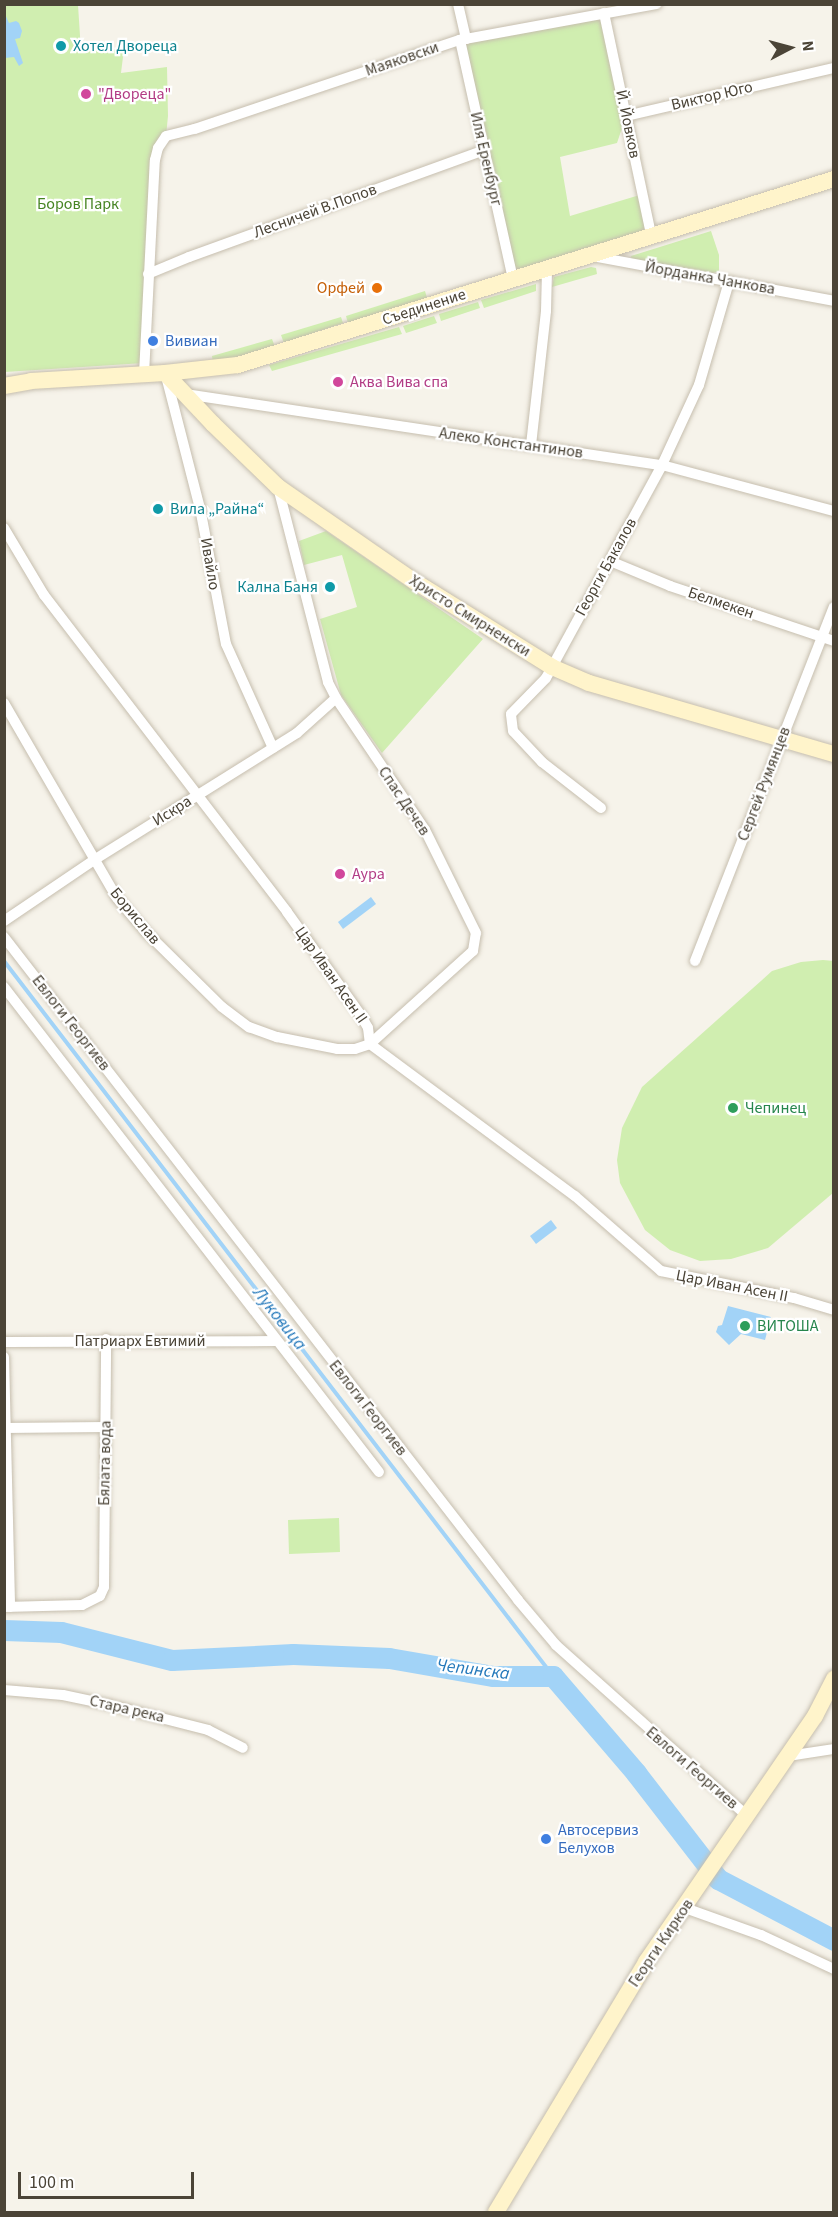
<!DOCTYPE html>
<html>
<head>
<meta charset="utf-8">
<style>
  body { margin:0 }
  #map { position:relative; width:838px; height:2217px; overflow:hidden; background:#f6f3ea; font-family:"Source Sans 3",sans-serif }
  div>[style] { position:absolute }
  .green>* { inset:0; background:#d0eeb0 }
  .water>* { inset:0; background:#a2d3f7 }
  .stream>* { height:4px; margin:-2px; padding:0 2px; transform-origin:2px; border-radius:2px; background:#a2d3f7 }
  .river>* { height:21px; margin:-10.5px; padding:0 10.5px; transform-origin:10.5px; border-radius:10.5px; background:#a2d3f7 }
  .roads { filter:drop-shadow(0 0 2px #c6beae) drop-shadow(0 0 2px #c6beae) }
  .street>* { height:10px; margin:-5px; padding:0 5px; transform-origin:5px; border-radius:5px; background:#fff }
  .secondary>* { height:16px; margin:-8px; padding:0 8px; transform-origin:8px; border-radius:8px; background:#fff4cb }
  .dots>* { width:16px; height:16px; translate:-50% -50%; box-sizing:border-box; border:3px solid #fff; border-radius:50% }
  span { translate:-50% -50%; white-space:nowrap; text-align:center; line-height:1.15; -webkit-text-stroke:4.5px #fff; paint-order:stroke }
  .culture-label { font-size:16px; color:#0d838f }
  .left { translate:0 -50%; text-align:left }
  .right { translate:-100% -50%; text-align:right }
  .street-label { font-size:16px; color:#4b4437 }
  .hotel-label { font-size:16px; color:#b23c85 }
  .park-label { font-size:16px; color:#468423 }
  .food-label { font-size:16px; color:#c56008 }
  .shop-label { font-size:16px; color:#366cbe }
  .leisure-label { font-size:16px; color:#27864d }
  .water-label { font-size:18px; color:#2378ba; font-style:italic }
  .frame { position:absolute; inset:0; border:6px solid #4b4437; pointer-events:none }
  .north { position:absolute; left:760px; top:18px; width:60px; height:60px; -webkit-text-stroke:4px #fff; paint-order:stroke; rotate:84deg; font-size:16px; font-weight:700; line-height:24px; text-align:center; color:#4b4437 }
  .north::after { content:''; display:block; margin:auto; width:21px; height:27px; background:#4b4437; clip-path:polygon(50% 0,100% 100%,50% 72%,0 100%) }
  .scale { position:absolute; left:18px; top:2172px; width:176px; height:27px; box-sizing:border-box; border:3px solid #4b4437; border-top:0; padding-left:8px; font-size:18px; line-height:21px; white-space:nowrap; color:#4b4437; -webkit-text-stroke:4px #fff; paint-order:stroke }
</style>
</head>
<body>
<div id="map">
  <div class="green">
    <i style="clip-path:polygon(5px 5px,78px 5px,81px 51px,124px 49px,121px 73px,167px 67px,168px 116px,166px 136px,158px 148px,144px 363px,5px 372px)"></i>
    <i style="clip-path:polygon(604px 13px,626px 116px,617px 143px,560px 157px,570px 216px,643px 194px,651px 234px,513px 279px,460px 40px)"></i>
    <i style="clip-path:polygon(711px 231px,719px 255px,719px 271px,713px 273px,632px 261px,631px 256px)"></i>
    <i style="clip-path:polygon(591px 267px,596px 268px,597px 274px,552px 287px,554px 277px)"></i>
    <i style="clip-path:polygon(536px 284px,536px 291px,484px 308px,481px 300px)"></i>
    <i style="clip-path:polygon(425px 291px,427px 298px,348px 323px,346px 316px)"></i>
    <i style="clip-path:polygon(478px 302px,480px 308px,441px 321px,439px 314px)"></i>
    <i style="clip-path:polygon(434px 316px,437px 323px,406px 333px,403px 326px)"></i>
    <i style="clip-path:polygon(341px 317px,343px 323px,284px 343px,281px 335px)"></i>
    <i style="clip-path:polygon(399px 327px,402px 334px,272px 371px,269px 365px)"></i>
    <i style="clip-path:polygon(272px 339px,275px 347px,213px 363px,212px 356px)"></i>
    <i style="clip-path:polygon(326px 531px,483px 639px,382px 753px,341px 695px,320px 619px,357px 607px,342px 555px,304px 565px,299px 541px)"></i>
    <i style="clip-path:polygon(823px 960px,834px 961px,833px 1193px,768px 1248px,731px 1259px,700px 1261px,670px 1250px,645px 1230px,620px 1183px,617px 1160px,622px 1128px,642px 1087px,772px 971px,801px 962px)"></i>
    <i style="clip-path:polygon(339px 1518px,340px 1552px,289px 1554px,288px 1520px)"></i>
  </div>
  <div class="water">
    <i style="clip-path:polygon(5px 14px,9px 23px,16px 21px,19px 23px,22px 31px,20px 38px,15px 39px,23px 63px,19px 66px,14px 57px,5px 58px)"></i>
    <i style="clip-path:polygon(371px 897px,376px 904px,343px 929px,338px 922px)"></i>
    <i style="clip-path:polygon(551px 1220px,557px 1228px,536px 1244px,530px 1236px)"></i>
    <i style="clip-path:polygon(728px 1306px,771px 1317px,765px 1340px,741px 1334px,729px 1345px,716px 1332px,718px 1326px,722px 1325px)"></i>
  </div>
  <div class="stream">
    <i style="left:4px;top:961px;width:901px;rotate:52.48deg"></i>
  </div>
  <div class="river">
    <i style="left:4px;top:1630px;width:57px;rotate:2deg"></i>
    <i style="left:61px;top:1632px;width:114px;rotate:14.2deg"></i>
    <i style="left:172px;top:1660px;width:121px;rotate:-2.8deg"></i>
    <i style="left:293px;top:1654px;width:96px;rotate:2.4deg"></i>
    <i style="left:389px;top:1658px;width:106px;rotate:9.8deg"></i>
    <i style="left:493px;top:1676px;width:60px"></i>
    <i style="left:553px;top:1676px;width:128px;rotate:49.4deg"></i>
    <i style="left:636px;top:1773px;width:134px;rotate:52.3deg"></i>
    <i style="left:718px;top:1879px;width:131px;rotate:27.7deg"></i>
  </div>
  <div class="roads">
    <div class="street">
      <i style="left:458px;top:4px;width:36px;rotate:77deg"></i>
      <i style="left:604px;top:13px;width:226px;rotate:78deg"></i>
      <i style="left:460px;top:40px;width:245px;rotate:77.5deg"></i>
      <i style="left:626px;top:116px;width:213px;rotate:-13deg"></i>
      <i style="left:592px;top:256px;width:246px;rotate:10.5deg"></i>
      <i style="left:148px;top:274px;width:44px;rotate:-22.5deg"></i>
      <i style="left:189px;top:257px;width:314px;rotate:-19.9deg"></i>
      <i style="left:144px;top:374px;width:214px;rotate:-87.1deg"></i>
      <i style="left:155px;top:160px;width:12px;rotate:-76deg"></i>
      <i style="left:158px;top:148px;width:14px;rotate:-56deg"></i>
      <i style="left:166px;top:136px;width:30px;rotate:-14deg"></i>
      <i style="left:195px;top:129px;width:280px;rotate:-18.6deg"></i>
      <i style="left:460px;top:40px;width:200px;rotate:-10.4deg"></i>
      <i style="left:166px;top:376px;width:136px;rotate:75.6deg"></i>
      <i style="left:200px;top:508px;width:138px;rotate:79.2deg"></i>
      <i style="left:226px;top:644px;width:114px;rotate:65.7deg"></i>
      <i style="left:185px;top:394px;width:482px;rotate:8.5deg"></i>
      <i style="left:662px;top:465px;width:178px;rotate:15deg"></i>
      <i style="left:531px;top:445px;width:135px;rotate:-83.6deg"></i>
      <i style="left:546px;top:311px;width:42px;rotate:-88.6deg"></i>
      <i style="left:4px;top:528px;width:78px;rotate:59.2deg"></i>
      <i style="left:44px;top:595px;width:399px;rotate:52.5deg"></i>
      <i style="left:287px;top:912px;width:125px;rotate:54.4deg"></i>
      <i style="left:360px;top:1014px;width:16px;rotate:60deg"></i>
      <i style="left:368px;top:1028px;width:16px;rotate:83deg"></i>
      <i style="left:370px;top:1044px;width:255px;rotate:36.6deg"></i>
      <i style="left:575px;top:1196px;width:114px;rotate:41.1deg"></i>
      <i style="left:661px;top:1271px;width:136px;rotate:11.5deg"></i>
      <i style="left:794px;top:1298px;width:42px;rotate:16.7deg"></i>
      <i style="left:610px;top:561px;width:65px;rotate:22.6deg"></i>
      <i style="left:670px;top:586px;width:173px;rotate:18.5deg"></i>
      <i style="left:4px;top:703px;width:225px;rotate:59.9deg"></i>
      <i style="left:117px;top:898px;width:46px;rotate:49.4deg"></i>
      <i style="left:147px;top:933px;width:105px;rotate:44.6deg"></i>
      <i style="left:222px;top:1007px;width:34px;rotate:37deg"></i>
      <i style="left:249px;top:1027px;width:30px;rotate:20deg"></i>
      <i style="left:277px;top:1037px;width:61px;rotate:11.3deg"></i>
      <i style="left:337px;top:1049px;width:18px"></i>
      <i style="left:355px;top:1049px;width:16px;rotate:-18deg"></i>
      <i style="left:370px;top:1044px;width:139px;rotate:-42.1deg"></i>
      <i style="left:473px;top:951px;width:18px;rotate:-81deg"></i>
      <i style="left:476px;top:933px;width:115px;rotate:-116.3deg"></i>
      <i style="left:425px;top:830px;width:159px;rotate:-124deg"></i>
      <i style="left:336px;top:698px;width:18px;rotate:-117deg"></i>
      <i style="left:328px;top:682px;width:201px;rotate:-104.4deg"></i>
      <i style="left:601px;top:808px;width:75px;rotate:-142.1deg"></i>
      <i style="left:542px;top:762px;width:42px;rotate:-133.1deg"></i>
      <i style="left:513px;top:731px;width:17px;rotate:-97deg"></i>
      <i style="left:511px;top:714px;width:50px;rotate:-45.8deg"></i>
      <i style="left:546px;top:678px;width:243px;rotate:-61.4deg"></i>
      <i style="left:662px;top:465px;width:88px;rotate:-65.2deg"></i>
      <i style="left:699px;top:385px;width:107px;rotate:-73.8deg"></i>
      <i style="left:4px;top:921px;width:109px;rotate:-34.1deg"></i>
      <i style="left:94px;top:860px;width:239px;rotate:-32deg"></i>
      <i style="left:297px;top:733px;width:52px;rotate:-41.9deg"></i>
      <i style="left:4px;top:937px;width:839px;rotate:52.21deg"></i>
      <i style="left:518px;top:1600px;width:59px;rotate:49.8deg"></i>
      <i style="left:556px;top:1645px;width:256px;rotate:41.8deg"></i>
      <i style="left:695px;top:961px;width:380px;rotate:-68.6deg"></i>
      <i style="left:4px;top:987px;width:613px;rotate:52.29deg"></i>
      <i style="left:4px;top:1342px;width:272px;rotate:-0.2deg"></i>
      <i style="left:4px;top:1357px;width:250px;rotate:88.6deg"></i>
      <i style="left:4px;top:1428px;width:102px;rotate:-0.6deg"></i>
      <i style="left:4px;top:1607px;width:78px;rotate:-1.5deg"></i>
      <i style="left:82px;top:1605px;width:20px;rotate:-27deg"></i>
      <i style="left:100px;top:1596px;width:10px;rotate:-66deg"></i>
      <i style="left:104px;top:1587px;width:248px;rotate:-89.5deg"></i>
      <i style="left:4px;top:1690px;width:59px;rotate:4.8deg"></i>
      <i style="left:63px;top:1695px;width:48px;rotate:12deg"></i>
      <i style="left:110px;top:1705px;width:101px;rotate:14.3deg"></i>
      <i style="left:208px;top:1730px;width:39px;rotate:27deg"></i>
      <i style="left:788px;top:1756px;width:47px;rotate:-8.7deg"></i>
      <i style="left:685px;top:1908px;width:81px;rotate:19.6deg"></i>
      <i style="left:761px;top:1935px;width:81px;rotate:25deg"></i>
    </div>
    <div class="secondary">
      <i style="left:165px;top:373px;width:70px;rotate:46.7deg"></i>
      <i style="left:213px;top:424px;width:91px;rotate:44.1deg"></i>
      <i style="left:278px;top:487px;width:165px;rotate:34.7deg"></i>
      <i style="left:414px;top:581px;width:163px;rotate:31.9deg"></i>
      <i style="left:552px;top:667px;width:40px;rotate:23.4deg"></i>
      <i style="left:589px;top:683px;width:255px;rotate:16.2deg"></i>
      <i style="left:4px;top:386px;width:27px;rotate:-10deg"></i>
      <i style="left:31px;top:381px;width:134px;rotate:-3.4deg"></i>
      <i style="left:165px;top:373px;width:73px;rotate:-6.3deg"></i>
      <i style="left:238px;top:365px;width:624px;rotate:-17.33deg"></i>
      <i style="left:496px;top:2212px;width:292px;rotate:-59deg"></i>
      <i style="left:646px;top:1962px;width:298px;rotate:-55.5deg"></i>
      <i style="left:815px;top:1716px;width:42px;rotate:-62.8deg"></i>
    </div>
  </div>
  <div class="dots">
    <i style="left:61px;top:46px;background:#0f9aa8"></i>
    <i style="left:86px;top:94px;background:#d1479c"></i>
    <i style="left:377px;top:288px;background:#e8710a"></i>
    <i style="left:153px;top:341px;background:#3f7fe0"></i>
    <i style="left:338px;top:382px;background:#d1479c"></i>
    <i style="left:158px;top:509px;background:#0f9aa8"></i>
    <i style="left:330px;top:587px;background:#0f9aa8"></i>
    <i style="left:340px;top:874px;background:#d1479c"></i>
    <i style="left:733px;top:1108px;background:#2e9e5b"></i>
    <i style="left:745px;top:1326px;background:#2e9e5b"></i>
    <i style="left:546px;top:1839px;background:#3f7fe0"></i>
  </div>
  <div class="culture-label">
    <span class="left" style="left:73px;top:46px">Хотел Двореца</span>
    <span class="left" style="left:170px;top:509px">Вила „Райна“</span>
    <span class="right" style="left:318px;top:587px">Кална Баня</span>
  </div>
  <div class="street-label">
    <span style="left:402px;top:59px;rotate:-19deg">Маяковски</span>
    <span style="left:712px;top:96px;rotate:-13deg">Виктор Юго</span>
    <span style="left:628px;top:124px;rotate:78deg">Й. Йовков</span>
    <span style="left:486px;top:159px;rotate:77deg">Иля Еренбург</span>
    <span style="left:315px;top:211px;rotate:-20deg">Лесничей В.Попов</span>
    <span style="left:710px;top:278px;rotate:10deg">Йорданка Чанкова</span>
    <span style="left:424px;top:307px;rotate:-18deg">Съединение</span>
    <span style="left:511px;top:443px;rotate:8deg">Алеко Константинов</span>
    <span style="left:210px;top:564px;rotate:80deg">Ивайло</span>
    <span style="left:606px;top:567px;rotate:-61deg">Георги Бакалов</span>
    <span style="left:721px;top:603px;rotate:19deg">Белмекен</span>
    <span style="left:470px;top:616px;rotate:32deg">Христо Смирненски</span>
    <span style="left:764px;top:784px;rotate:-69deg">Сергей Румянцев</span>
    <span style="left:404px;top:801px;rotate:56deg">Спас Дечев</span>
    <span style="left:172px;top:811px;rotate:-32deg">Искра</span>
    <span style="left:135px;top:916px;rotate:50deg">Борислав</span>
    <span style="left:331px;top:975px;rotate:55deg">Цар Иван Асен II</span>
    <span style="left:71px;top:1023px;rotate:52deg">Евлоги Георгиев</span>
    <span style="left:732px;top:1286px;rotate:11deg">Цар Иван Асен II</span>
    <span style="left:140px;top:1341px">Патриарх Евтимий</span>
    <span style="left:368px;top:1408px;rotate:52deg">Евлоги Георгиев</span>
    <span style="left:105px;top:1463px;rotate:-89deg">Бялата вода</span>
    <span style="left:127px;top:1709px;rotate:13deg">Стара река</span>
    <span style="left:692px;top:1768px;rotate:41deg">Евлоги Георгиев</span>
    <span style="left:661px;top:1943px;rotate:-56deg">Георги Кирков</span>
  </div>
  <div class="hotel-label">
    <span class="left" style="left:98px;top:94px">"Двореца"</span>
    <span class="left" style="left:350px;top:382px">Аква Вива спа</span>
    <span class="left" style="left:352px;top:874px">Аура</span>
  </div>
  <div class="park-label">
    <span style="left:78px;top:204px">Боров Парк</span>
  </div>
  <div class="food-label">
    <span class="right" style="left:365px;top:288px">Орфей</span>
  </div>
  <div class="shop-label">
    <span class="left" style="left:165px;top:341px">Вивиан</span>
    <span class="left" style="left:558px;top:1839px">Автосервиз<br>Белухов</span>
  </div>
  <div class="leisure-label">
    <span class="left" style="left:745px;top:1108px">Чепинец</span>
    <span class="left" style="left:757px;top:1326px">ВИТОША</span>
  </div>
  <div class="water-label">
    <span style="left:279px;top:1319px;rotate:52deg">Луковица</span>
    <span style="left:473px;top:1670px;rotate:7deg">Чепинска</span>
  </div>
  <div class="frame"></div>
  <div class="north">N</div>
  <div class="scale">100 m</div>
</div>
</body>
</html>
